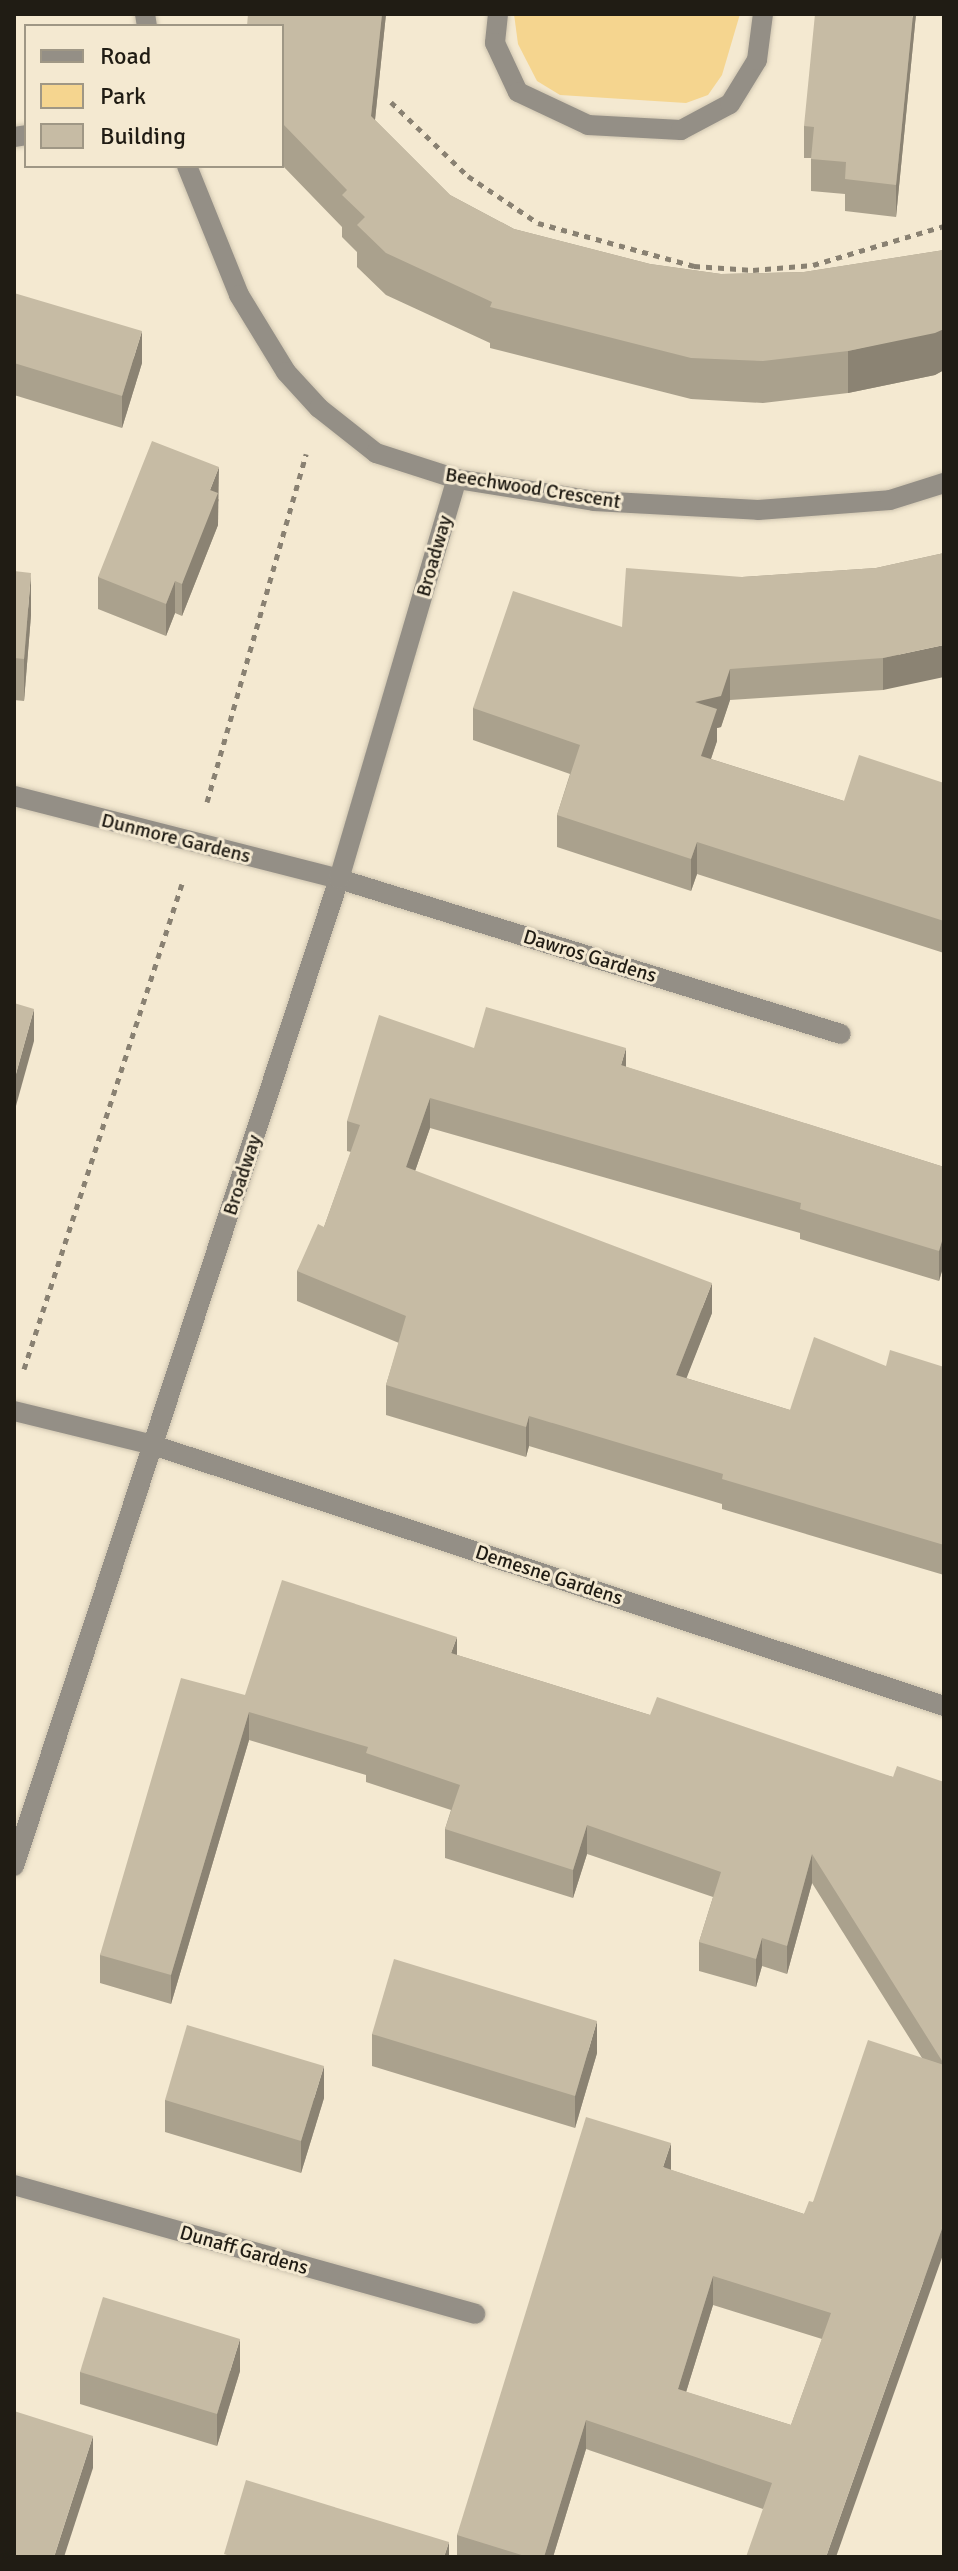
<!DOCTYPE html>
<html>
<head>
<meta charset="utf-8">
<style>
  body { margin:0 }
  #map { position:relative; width:958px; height:2571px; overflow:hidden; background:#f4e9d1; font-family:Signika,sans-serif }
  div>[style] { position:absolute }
  .green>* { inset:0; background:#f5d58f }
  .path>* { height:5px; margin-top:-2.5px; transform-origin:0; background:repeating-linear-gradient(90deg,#898172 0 6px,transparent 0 12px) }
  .roads { filter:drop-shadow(0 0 2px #cec4af) drop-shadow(0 0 2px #cec4af) }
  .minor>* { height:20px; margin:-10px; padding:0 10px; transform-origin:10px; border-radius:10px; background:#948f86 }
  .wall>* { inset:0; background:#aaa18d }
  .shaded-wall>* { inset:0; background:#8b8373 }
  .building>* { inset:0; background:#c6bba4 }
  span { translate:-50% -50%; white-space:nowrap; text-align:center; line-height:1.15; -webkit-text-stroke:6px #f4e9d1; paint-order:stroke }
  .street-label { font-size:20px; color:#201c14 }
  .frame { position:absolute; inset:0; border:16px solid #201c14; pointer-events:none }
  .legend { position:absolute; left:24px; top:24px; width:260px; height:144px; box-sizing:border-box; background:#f4e9d1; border:2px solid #9f9785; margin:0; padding:10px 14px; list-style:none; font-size:24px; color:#201c14 }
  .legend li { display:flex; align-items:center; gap:16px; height:40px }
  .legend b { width:40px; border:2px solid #9f9785 }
</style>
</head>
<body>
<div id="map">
  <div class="green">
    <i style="clip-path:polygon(514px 14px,740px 14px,722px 75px,708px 95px,686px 103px,560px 95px,537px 81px,518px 44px)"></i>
  </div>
  <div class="path">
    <i style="left:391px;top:102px;width:107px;rotate:43.9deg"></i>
    <i style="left:468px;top:176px;width:84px;rotate:33.9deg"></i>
    <i style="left:538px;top:223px;width:162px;rotate:15.4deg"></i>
    <i style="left:694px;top:266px;width:59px;rotate:3.9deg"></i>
    <i style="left:753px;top:270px;width:60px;rotate:-4.8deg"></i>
    <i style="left:813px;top:265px;width:137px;rotate:-16.6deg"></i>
    <i style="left:207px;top:802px;width:362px;rotate:-74.1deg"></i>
    <i style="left:24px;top:1369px;width:510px;rotate:-71.96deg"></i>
  </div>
  <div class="roads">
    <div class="minor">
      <i style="left:145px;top:14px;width:12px;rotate:81deg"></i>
      <i style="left:498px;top:14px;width:29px;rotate:96deg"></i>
      <i style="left:495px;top:43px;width:54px;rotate:64.9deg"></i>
      <i style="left:518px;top:92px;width:77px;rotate:25.2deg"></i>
      <i style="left:588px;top:125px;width:93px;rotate:3.1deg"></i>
      <i style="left:681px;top:130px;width:55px;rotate:-28deg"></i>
      <i style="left:730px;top:104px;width:52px;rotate:-58.5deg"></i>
      <i style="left:757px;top:60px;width:46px;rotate:-82.6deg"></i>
      <i style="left:14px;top:137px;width:12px;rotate:-9deg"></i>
      <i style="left:187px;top:166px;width:139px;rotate:68deg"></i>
      <i style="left:239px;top:295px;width:90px;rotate:58.6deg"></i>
      <i style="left:286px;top:372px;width:49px;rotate:47.5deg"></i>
      <i style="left:319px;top:408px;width:73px;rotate:38.3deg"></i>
      <i style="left:376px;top:453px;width:85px;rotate:17.8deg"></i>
      <i style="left:457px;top:479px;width:139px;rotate:9.1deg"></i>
      <i style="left:594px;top:501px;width:164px;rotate:3.1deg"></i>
      <i style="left:758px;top:510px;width:132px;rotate:-4.3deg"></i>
      <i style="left:890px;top:500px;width:57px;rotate:-17.5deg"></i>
      <i style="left:14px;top:796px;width:335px;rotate:14.3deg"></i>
      <i style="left:339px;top:879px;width:525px;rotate:17.16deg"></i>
      <i style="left:14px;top:1411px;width:143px;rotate:13.7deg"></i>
      <i style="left:153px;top:1445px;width:833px;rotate:18.26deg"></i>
      <i style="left:14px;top:1866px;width:1039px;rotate:-71.77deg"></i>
      <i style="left:339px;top:879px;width:417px;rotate:-73.6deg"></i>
      <i style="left:14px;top:2185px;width:479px;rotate:15.6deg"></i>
    </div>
  </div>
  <div class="wall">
    <i style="clip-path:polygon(386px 14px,375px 120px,450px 195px,514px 229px,650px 264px,721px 274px,804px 272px,944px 250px,944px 370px,935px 375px,848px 393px,763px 403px,691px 399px,490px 348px,490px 343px,386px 295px,357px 267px,357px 252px,342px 237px,342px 227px,282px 165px,282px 26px)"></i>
    <i style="clip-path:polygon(916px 14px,896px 217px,845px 211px,845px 194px,811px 191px,811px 158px,804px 158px,804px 126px)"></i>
    <i style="clip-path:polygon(14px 293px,142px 363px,122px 428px,14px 395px)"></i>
    <i style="clip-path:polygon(219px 499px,218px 502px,218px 525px,182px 616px,175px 613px,166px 636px,98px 609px,98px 577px)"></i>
    <i style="clip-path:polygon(944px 553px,883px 690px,730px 700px,721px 727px,717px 728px,717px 741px,711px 759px,844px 801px,944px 783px,944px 953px,697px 874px,691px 891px,557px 847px,557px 815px,570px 774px,473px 740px,473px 708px,622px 627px,742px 577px,876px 568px)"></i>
    <i style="clip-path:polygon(14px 571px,31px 615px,24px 701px,14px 700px)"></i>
    <i style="clip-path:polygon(474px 1048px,626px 1067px,944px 1167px,944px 1264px,939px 1281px,800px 1239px,800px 1233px,430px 1128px,415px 1171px,712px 1313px,686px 1378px,790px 1410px,886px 1366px,944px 1367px,944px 1575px,722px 1509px,722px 1504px,529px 1446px,526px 1457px,386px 1415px,386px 1385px,399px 1343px,297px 1301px,297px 1271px,324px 1227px,351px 1152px,347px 1151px,347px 1121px)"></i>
    <i style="clip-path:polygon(evenodd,457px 1655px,650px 1715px,893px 1777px,944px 1782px,944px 2252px,763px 2509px,586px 2449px,553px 2557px,457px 2557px,457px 2535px,671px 2170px,804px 2214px,922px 2058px,812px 1883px,787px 1974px,762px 1966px,756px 1987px,699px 1971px,699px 1942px,713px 1897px,587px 1854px,573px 1898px,445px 1858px,445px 1829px,451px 1810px,366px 1782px,366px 1775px,249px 1740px,171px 2004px,100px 1983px,100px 1955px,245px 1695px,457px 1655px,713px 2305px,822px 2339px,791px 2425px,686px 2392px,713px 2305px)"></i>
    <i style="clip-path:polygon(372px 2034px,597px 2053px,575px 2128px,372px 2066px)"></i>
    <i style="clip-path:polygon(324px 2098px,301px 2173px,165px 2132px,165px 2100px)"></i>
    <i style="clip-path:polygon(240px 2371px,217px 2446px,80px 2404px,80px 2372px)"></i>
  </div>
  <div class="shaded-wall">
    <i style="clip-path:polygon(382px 14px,386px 14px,371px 158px,371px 116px)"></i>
    <i style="clip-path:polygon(913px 14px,916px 14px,896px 217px,896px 185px)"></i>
    <i style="clip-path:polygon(944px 329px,944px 370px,935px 375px,848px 393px,848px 351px)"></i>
    <i style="clip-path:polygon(142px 331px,142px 363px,122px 428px,122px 396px)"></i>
    <i style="clip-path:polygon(219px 467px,218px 525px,182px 616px,182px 584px,210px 490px)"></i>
    <i style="clip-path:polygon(31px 573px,31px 615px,24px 701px,24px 659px)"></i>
    <i style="clip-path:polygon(175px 581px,175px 613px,166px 636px,166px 604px)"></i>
    <i style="clip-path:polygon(944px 645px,944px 677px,883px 690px,883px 658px)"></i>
    <i style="clip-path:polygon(730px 669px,730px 700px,721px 727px,717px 728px,717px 741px,701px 788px,695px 702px)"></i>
    <i style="clip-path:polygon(697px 842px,697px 874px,691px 891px,691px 859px)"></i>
    <i style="clip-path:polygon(34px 1009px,34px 1041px,14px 1113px,14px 1081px)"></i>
    <i style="clip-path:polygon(626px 1048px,626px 1078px,621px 1065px)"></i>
    <i style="clip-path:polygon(430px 1098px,430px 1128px,406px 1197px,406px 1167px)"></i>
    <i style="clip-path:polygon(944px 1234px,944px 1264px,939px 1281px,939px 1251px)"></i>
    <i style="clip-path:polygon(712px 1283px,712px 1313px,676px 1405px,676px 1375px)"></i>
    <i style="clip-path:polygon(529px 1416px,529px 1446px,526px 1457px,526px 1427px)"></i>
    <i style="clip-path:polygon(457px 1637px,457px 1665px,451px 1653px)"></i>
    <i style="clip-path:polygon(249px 1712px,249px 1740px,171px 2004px,171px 1975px)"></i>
    <i style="clip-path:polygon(587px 1825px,587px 1854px,573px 1898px,573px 1870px)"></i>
    <i style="clip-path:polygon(812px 1854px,812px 1883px,787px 1974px,787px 1946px)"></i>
    <i style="clip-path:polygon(762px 1938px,762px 1966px,756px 1987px,756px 1959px)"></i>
    <i style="clip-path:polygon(597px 2021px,597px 2053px,575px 2128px,575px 2096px)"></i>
    <i style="clip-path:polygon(324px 2066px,324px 2098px,301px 2173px,301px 2141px)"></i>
    <i style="clip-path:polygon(671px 2143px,671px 2172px,663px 2167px)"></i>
    <i style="clip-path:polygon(944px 2223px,944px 2252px,836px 2557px,826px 2557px)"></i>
    <i style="clip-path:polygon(713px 2276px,713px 2305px,678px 2418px,678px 2389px)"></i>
    <i style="clip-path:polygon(240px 2339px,240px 2371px,217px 2446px,217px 2414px)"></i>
    <i style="clip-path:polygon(586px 2420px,586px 2449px,553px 2557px,544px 2557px)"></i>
    <i style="clip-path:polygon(93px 2436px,93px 2468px,64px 2557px,54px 2557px)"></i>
    <i style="clip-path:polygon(449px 2542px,449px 2557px,444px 2557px)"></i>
  </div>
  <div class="building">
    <i style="clip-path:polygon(248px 14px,382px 14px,371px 116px,450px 195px,514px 229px,650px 264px,721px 274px,804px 272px,944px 250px,944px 329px,935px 333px,848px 351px,763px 361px,691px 358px,490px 307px,492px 302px,386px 253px,357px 225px,365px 217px,342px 195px,347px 190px,282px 123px,282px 26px,247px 26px)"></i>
    <i style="clip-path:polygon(815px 14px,913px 14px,896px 185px,845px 179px,846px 162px,811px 159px,814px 127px,804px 126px)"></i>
    <i style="clip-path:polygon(14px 293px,142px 331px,122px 396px,14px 363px)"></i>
    <i style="clip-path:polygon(152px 441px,219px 467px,210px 490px,218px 493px,182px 584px,175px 581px,166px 604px,98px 577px)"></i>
    <i style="clip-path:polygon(944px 553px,944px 645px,883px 658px,730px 669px,721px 696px,695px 702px,717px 709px,701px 756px,844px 801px,859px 755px,944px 783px,944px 921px,697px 842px,691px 859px,557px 815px,580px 745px,473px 708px,513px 591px,622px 627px,626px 568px,742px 577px,876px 568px)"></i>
    <i style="clip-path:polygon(14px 571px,31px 573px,24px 659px,14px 658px)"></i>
    <i style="clip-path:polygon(14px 1003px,34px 1009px,14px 1081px)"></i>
    <i style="clip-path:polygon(486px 1007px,626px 1048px,621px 1065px,944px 1167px,944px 1234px,939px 1251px,800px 1209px,801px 1203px,430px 1098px,406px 1167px,712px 1283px,676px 1375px,790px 1410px,814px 1337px,886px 1366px,890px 1350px,944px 1367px,944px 1545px,722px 1479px,723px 1474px,529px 1416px,526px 1427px,386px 1385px,406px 1316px,297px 1271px,318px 1224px,324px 1227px,360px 1125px,347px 1121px,379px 1015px,474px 1048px)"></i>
    <i style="clip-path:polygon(282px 1580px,457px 1637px,451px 1653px,650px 1715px,657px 1697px,893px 1777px,897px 1766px,944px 1782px,944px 2064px,812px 1854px,787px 1946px,762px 1938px,756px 1959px,699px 1942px,721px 1872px,587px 1825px,573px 1870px,445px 1829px,460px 1785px,366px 1753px,368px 1747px,249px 1712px,171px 1975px,100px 1955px,181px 1678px,245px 1695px)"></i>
    <i style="clip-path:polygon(394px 1959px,597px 2021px,575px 2096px,372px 2034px)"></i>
    <i style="clip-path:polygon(187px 2025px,324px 2066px,301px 2141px,165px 2100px)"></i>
    <i style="clip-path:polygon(evenodd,868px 2040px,944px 2065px,944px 2223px,826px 2557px,746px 2557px,772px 2483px,586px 2420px,544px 2557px,528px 2557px,457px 2535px,586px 2117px,671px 2143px,663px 2167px,804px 2214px,809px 2201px,813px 2202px,868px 2040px,713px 2276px,831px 2313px,791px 2425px,678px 2389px,713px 2276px)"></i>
    <i style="clip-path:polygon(103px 2297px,240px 2339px,217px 2414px,80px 2372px)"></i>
    <i style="clip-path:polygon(14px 2411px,93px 2436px,54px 2557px,14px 2557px)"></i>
    <i style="clip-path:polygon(246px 2480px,449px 2542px,444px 2557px,233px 2557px,224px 2554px)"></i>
  </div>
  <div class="street-label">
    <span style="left:533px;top:488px;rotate:9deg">Beechwood Crescent</span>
    <span style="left:434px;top:556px;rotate:-74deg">Broadway</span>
    <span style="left:176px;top:838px;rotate:14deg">Dunmore Gardens</span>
    <span style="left:590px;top:956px;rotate:17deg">Dawros Gardens</span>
    <span style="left:242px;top:1175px;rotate:-72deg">Broadway</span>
    <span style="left:549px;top:1575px;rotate:18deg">Demesne Gardens</span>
    <span style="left:244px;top:2250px;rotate:16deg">Dunaff Gardens</span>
  </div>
  <div class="frame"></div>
  <ul class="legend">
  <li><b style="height:10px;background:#948f86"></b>Road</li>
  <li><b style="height:22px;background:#f5d58f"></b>Park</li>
  <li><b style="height:22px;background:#c6bba4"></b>Building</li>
  </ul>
</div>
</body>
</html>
